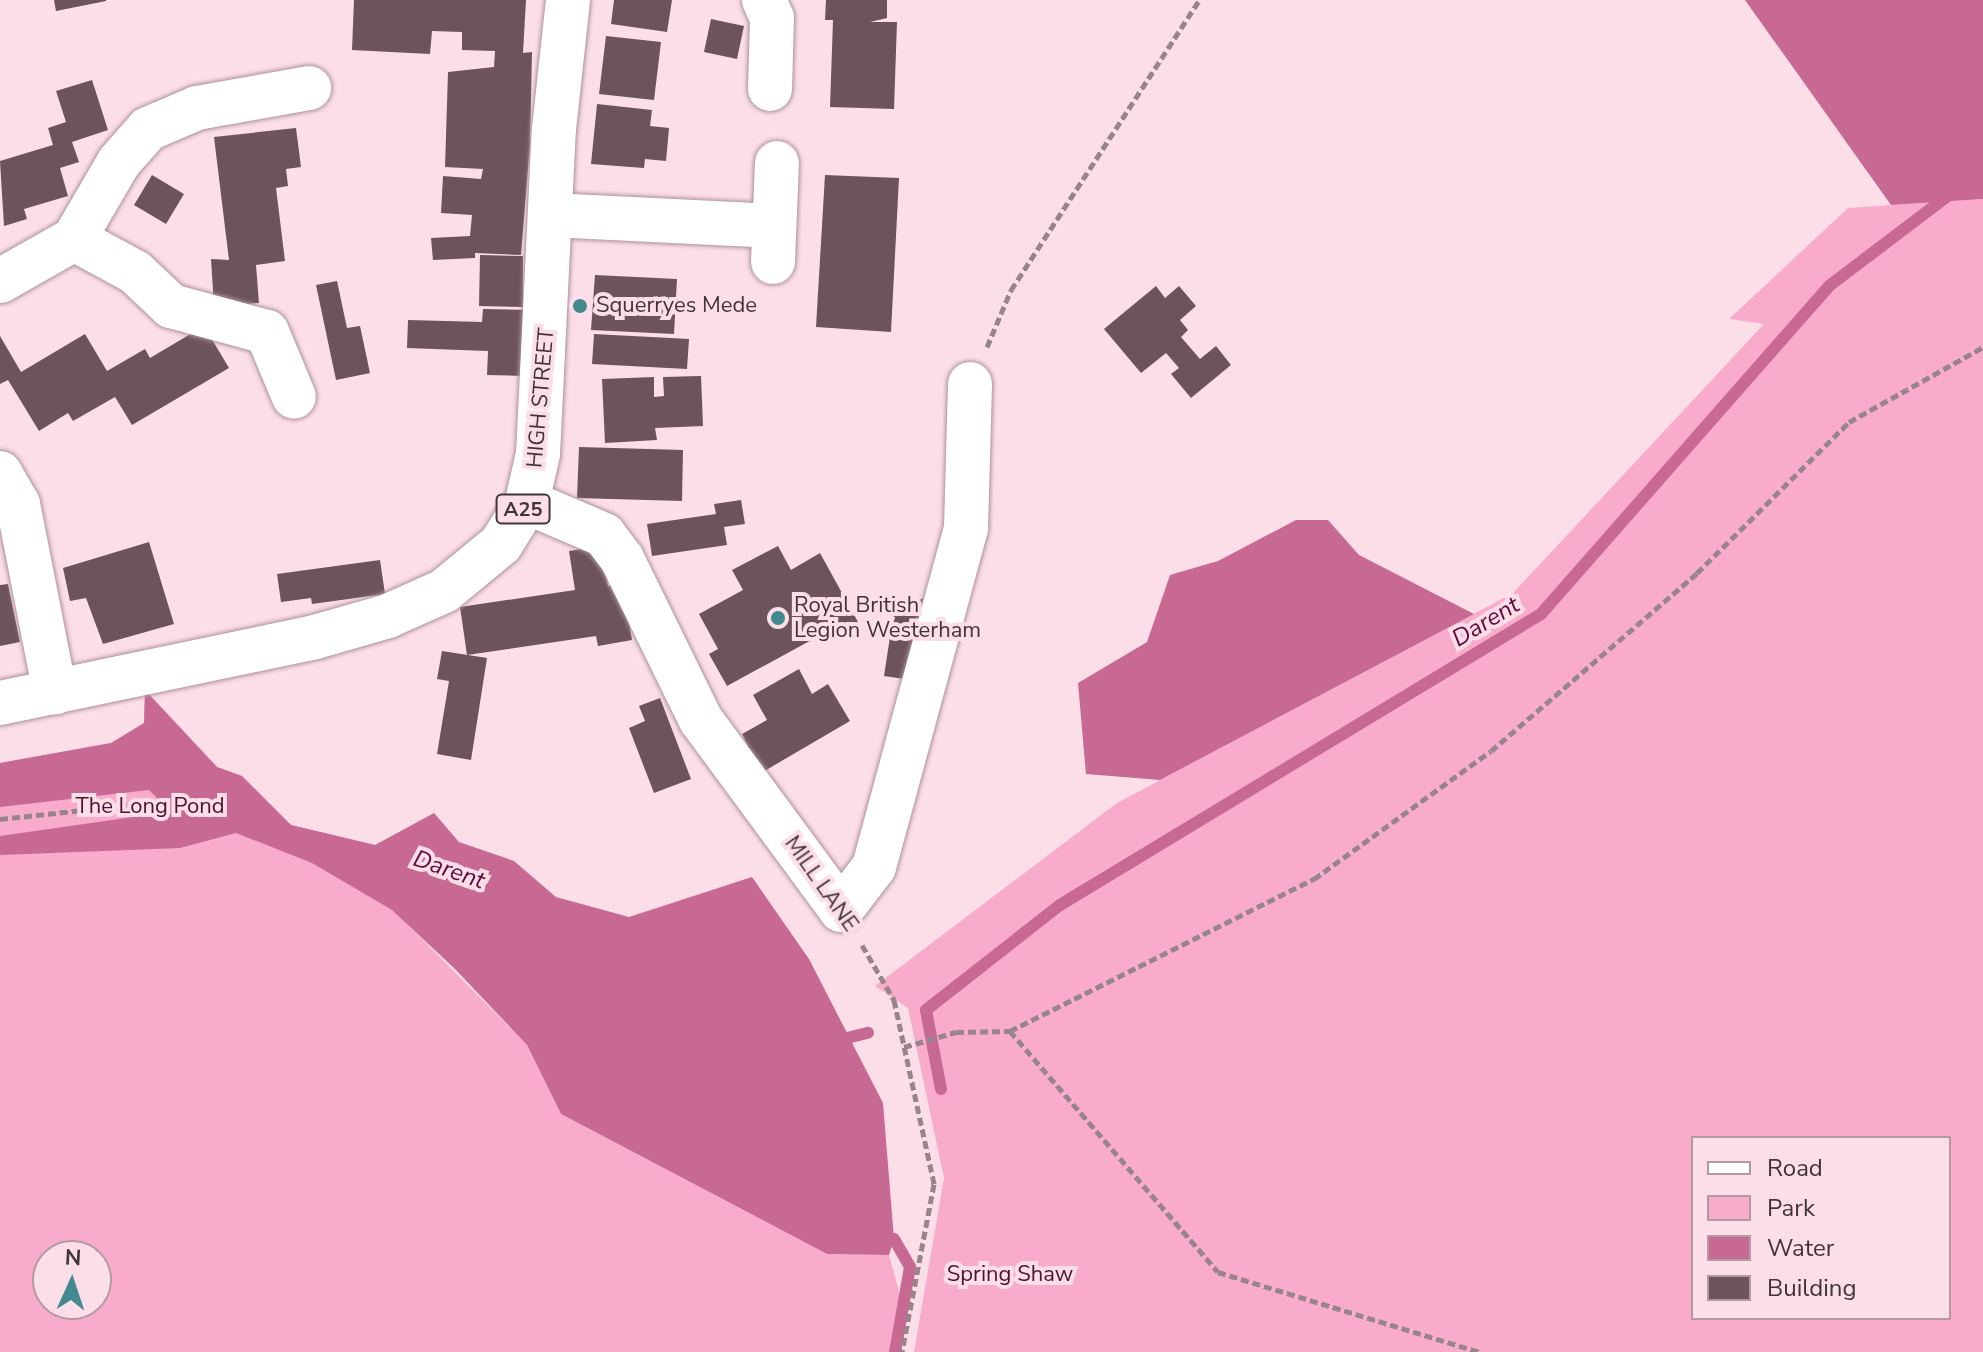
<!DOCTYPE html>
<html>
<head>
<meta charset="utf-8">
<style>
  body { margin:0 }
  #map { position:relative; width:1983px; height:1352px; overflow:hidden; background:#fcdee9; font-family:"Nunito Sans",sans-serif }
  div>[style] { position:absolute }
  .green>* { inset:0; background:#f9abcb }
  .water>* { inset:0; background:#c76993 }
  .stream>* { height:12px; margin:-6px; padding:0 6px; transform-origin:6px; border-radius:6px; background:#c76993 }
  .building>* { inset:0; background:#6c535c }
  .path>* { height:5px; margin-top:-2.5px; transform-origin:0; background:repeating-linear-gradient(90deg,#98848b 0 8px,transparent 0 12px) }
  .roads { filter:drop-shadow(0 0 2px #ad919c) drop-shadow(0 0 2px #ad919c) }
  .minor>* { height:44px; margin:-22px; padding:0 22px; transform-origin:22px; border-radius:22px; background:#fff }
  .major>* { height:44px; margin:-22px; padding:0 22px; transform-origin:22px; border-radius:22px; background:#fff }
  .dots>* { width:22px; height:22px; translate:-50% -50%; box-sizing:border-box; border:4px solid #fcdee9; border-radius:50% }
  span { translate:-50% -50%; white-space:nowrap; text-align:center; line-height:1.15; -webkit-text-stroke:8px #fcdee9; paint-order:stroke }
  .shield-label span { padding:2px 6px; background:#fcdee9; border:2px solid; border-radius:6px; -webkit-text-stroke-width:0 }
  .shield-label { font-size:20px; color:#403539; font-weight:700 }
  .poi-label { font-size:22px; color:#403539 }
  .left { translate:0 -50%; text-align:left }
  .street-label { font-size:22px; color:#403539 }
  .park-label { font-size:22px; color:#4e1231 }
  .water-label { font-size:24px; color:#62093b; font-style:italic }
  .legend { position:absolute; left:1691px; top:1136px; width:260px; height:184px; box-sizing:border-box; background:#fcdee9; border:2px solid #b19aa3; margin:0; padding:10px 14px; list-style:none; font-size:24px; color:#403539 }
  .legend li { display:flex; align-items:center; gap:16px; height:40px }
  .legend b { width:40px; border:2px solid #b19aa3 }
  .north { position:absolute; left:32px; top:1240px; width:80px; height:80px; box-sizing:border-box; background:#fcdee9; border:2px solid #b19aa3; border-radius:50%; rotate:3deg; font-size:22px; font-weight:700; line-height:32px; text-align:center; color:#403539 }
  .north::after { content:''; display:block; margin:auto; width:28px; height:36px; background:#428a90; clip-path:polygon(50% 0,100% 100%,50% 72%,0 100%) }
</style>
</head>
<body>
<div id="map">
  <div class="green">
    <i style="clip-path:polygon(evenodd,1983px 199px,1983px 1352px,914px 1352px,944px 1178px,908px 1008px,875px 986px,1117px 803px,1513px 593px,1764px 324px,1729px 319px,1848px 208px,1983px 199px,1693px 1138px,1949px 1138px,1949px 1318px,1693px 1318px,1693px 1138px)"></i>
    <i style="clip-path:polygon(evenodd,145px 690px,217px 767px,242px 776px,291px 825px,375px 845px,403px 920px,527px 1045px,561px 1114px,827px 1254px,889px 1255px,901px 1299px,890px 1352px,0 1352px,0 763px,111px 743px,144px 723px,145px 690px,48px 1256px,96px 1256px,96px 1304px,48px 1304px,48px 1256px)"></i>
  </div>
  <div class="water">
    <i style="clip-path:polygon(1745px 0,1983px 0,1983px 199px,1891px 205px)"></i>
    <i style="clip-path:polygon(1296px 520px,1328px 520px,1359px 555px,1474px 614px,1160px 780px,1086px 774px,1078px 683px,1147px 642px,1170px 575px,1218px 561px)"></i>
    <i style="clip-path:polygon(145px 690px,217px 767px,242px 776px,291px 825px,375px 845px,434px 813px,459px 842px,514px 861px,556px 897px,629px 917px,752px 877px,809px 959px,883px 1103px,894px 1239px,889px 1255px,827px 1254px,561px 1114px,527px 1045px,455px 969px,392px 910px,312px 863px,236px 833px,180px 848px,0 855px,0 836px,147px 815px,165px 806px,149px 790px,0 807px,0 763px,111px 743px,144px 723px)"></i>
  </div>
  <div class="stream">
    <i style="left:835px;top:1041px;width:34px;rotate:-14deg"></i>
    <i style="left:941px;top:1089px;width:80px;rotate:-100.8deg"></i>
    <i style="left:926px;top:1010px;width:170px;rotate:-38.1deg"></i>
    <i style="left:1060px;top:905px;width:562px;rotate:-31.17deg"></i>
    <i style="left:1541px;top:614px;width:436px;rotate:-48.7deg"></i>
    <i style="left:1829px;top:286px;width:156px;rotate:-37.2deg"></i>
    <i style="left:894px;top:1239px;width:32px;rotate:60deg"></i>
    <i style="left:910px;top:1267px;width:86px;rotate:100deg"></i>
  </div>
  <div class="building">
    <i style="clip-path:polygon(54px 0,106px 0,106px 1px,56px 11px)"></i>
    <i style="clip-path:polygon(354px 0,526px 0,523px 53px,532px 52px,530px 145px,521px 255px,475px 253px,475px 258px,433px 260px,431px 238px,470px 236px,472px 215px,441px 213px,443px 176px,481px 179px,483px 169px,445px 167px,448px 72px,494px 67px,495px 51px,462px 50px,462px 32px,432px 31px,430px 54px,352px 50px)"></i>
    <i style="clip-path:polygon(614px 0,672px 0,667px 32px,611px 24px)"></i>
    <i style="clip-path:polygon(826px 0,887px 0,887px 18px,870px 22px,897px 22px,894px 109px,830px 107px,833px 20px,825px 20px)"></i>
    <i style="clip-path:polygon(711px 19px,744px 26px,737px 59px,704px 52px)"></i>
    <i style="clip-path:polygon(606px 36px,661px 42px,654px 100px,599px 94px)"></i>
    <i style="clip-path:polygon(92px 80px,108px 130px,72px 142px,79px 162px,60px 168px,68px 196px,24px 209px,27px 219px,4px 226px,0 161px,53px 145px,48px 128px,66px 122px,56px 91px)"></i>
    <i style="clip-path:polygon(597px 104px,652px 110px,650px 126px,669px 128px,666px 161px,645px 159px,644px 168px,591px 164px)"></i>
    <i style="clip-path:polygon(296px 128px,301px 167px,286px 169px,288px 186px,276px 188px,285px 261px,256px 265px,259px 303px,214px 306px,211px 259px,229px 260px,214px 137px)"></i>
    <i style="clip-path:polygon(152px 175px,184px 194px,166px 224px,134px 205px)"></i>
    <i style="clip-path:polygon(825px 175px,899px 178px,891px 332px,816px 327px)"></i>
    <i style="clip-path:polygon(480px 255px,523px 256px,523px 307px,479px 306px)"></i>
    <i style="clip-path:polygon(595px 275px,677px 279px,674px 334px,591px 330px)"></i>
    <i style="clip-path:polygon(337px 281px,347px 328px,360px 326px,370px 373px,336px 380px,316px 285px)"></i>
    <i style="clip-path:polygon(1156px 286px,1165px 298px,1179px 286px,1196px 306px,1180px 320px,1188px 330px,1181px 337px,1200px 359px,1216px 346px,1231px 365px,1191px 398px,1171px 374px,1179px 368px,1166px 353px,1141px 373px,1104px 329px)"></i>
    <i style="clip-path:polygon(483px 309px,530px 310px,527px 376px,487px 375px,488px 351px,407px 348px,408px 320px,482px 322px)"></i>
    <i style="clip-path:polygon(204px 326px,229px 368px,132px 425px,115px 397px,73px 421px,68px 413px,39px 431px,8px 380px,0 384px,0 336px,21px 372px,85px 334px,107px 371px,145px 349px,150px 358px)"></i>
    <i style="clip-path:polygon(594px 334px,689px 339px,687px 369px,592px 364px)"></i>
    <i style="clip-path:polygon(701px 376px,703px 426px,655px 428px,657px 440px,605px 443px,602px 379px,654px 377px,654px 397px,664px 396px,663px 377px)"></i>
    <i style="clip-path:polygon(579px 447px,683px 450px,682px 501px,577px 498px)"></i>
    <i style="clip-path:polygon(741px 500px,745px 524px,724px 527px,727px 545px,652px 556px,647px 524px,716px 514px,714px 504px)"></i>
    <i style="clip-path:polygon(149px 542px,174px 624px,103px 644px,86px 598px,70px 601px,63px 568px)"></i>
    <i style="clip-path:polygon(601px 546px,608px 586px,623px 584px,632px 640px,598px 646px,596px 636px,467px 655px,460px 607px,575px 590px,569px 551px)"></i>
    <i style="clip-path:polygon(778px 546px,791px 570px,820px 553px,858px 622px,831px 637px,828px 631px,727px 686px,709px 654px,718px 649px,699px 614px,743px 590px,732px 570px)"></i>
    <i style="clip-path:polygon(380px 560px,385px 594px,312px 604px,311px 598px,281px 602px,277px 574px)"></i>
    <i style="clip-path:polygon(8px 584px,20px 642px,0 646px,0 585px)"></i>
    <i style="clip-path:polygon(923px 598px,911px 680px,884px 676px,893px 617px)"></i>
    <i style="clip-path:polygon(442px 651px,487px 658px,471px 760px,437px 754px,449px 681px,437px 679px)"></i>
    <i style="clip-path:polygon(799px 669px,812px 694px,828px 684px,850px 721px,761px 773px,742px 734px,767px 720px,753px 695px)"></i>
    <i style="clip-path:polygon(660px 698px,691px 779px,654px 793px,629px 728px,645px 721px,639px 706px)"></i>
  </div>
  <div class="path">
    <i style="left:987px;top:347px;width:62px;rotate:-67.2deg"></i>
    <i style="left:1011px;top:290px;width:346px;rotate:-57deg"></i>
    <i style="left:0;top:819px;width:139px;rotate:-6.2deg"></i>
    <i style="left:862px;top:945px;width:64px;rotate:59.8deg"></i>
    <i style="left:894px;top:1000px;width:188px;rotate:77.7deg"></i>
    <i style="left:934px;top:1184px;width:171px;rotate:100.8deg"></i>
    <i style="left:1010px;top:1031px;width:318px;rotate:49.2deg"></i>
    <i style="left:1218px;top:1272px;width:273px;rotate:17deg"></i>
    <i style="left:904px;top:1047px;width:54px;rotate:-16.1deg"></i>
    <i style="left:956px;top:1032px;width:54px;rotate:-1.1deg"></i>
    <i style="left:1010px;top:1031px;width:340px;rotate:-26.6deg"></i>
    <i style="left:1314px;top:879px;width:218px;rotate:-35.9deg"></i>
    <i style="left:1491px;top:751px;width:272px;rotate:-40.8deg"></i>
    <i style="left:1697px;top:573px;width:214px;rotate:-44.8deg"></i>
    <i style="left:1849px;top:422px;width:154px;rotate:-29.2deg"></i>
  </div>
  <div class="roads">
    <div class="minor">
      <i style="left:764px;top:0;width:20px;rotate:66deg"></i>
      <i style="left:772px;top:18px;width:71px;rotate:91.6deg"></i>
      <i style="left:552px;top:215px;width:222px;rotate:2.8deg"></i>
      <i style="left:74px;top:239px;width:69px;rotate:28.4deg"></i>
      <i style="left:135px;top:272px;width:50px;rotate:43.4deg"></i>
      <i style="left:171px;top:306px;width:99px;rotate:15.2deg"></i>
      <i style="left:267px;top:332px;width:70px;rotate:67.4deg"></i>
      <i style="left:773px;top:262px;width:99px;rotate:-87.7deg"></i>
      <i style="left:0;top:281px;width:85px;rotate:-29.6deg"></i>
      <i style="left:74px;top:239px;width:89px;rotate:-59.7deg"></i>
      <i style="left:119px;top:162px;width:44px;rotate:-48.7deg"></i>
      <i style="left:148px;top:129px;width:53px;rotate:-23.2deg"></i>
      <i style="left:197px;top:108px;width:114px;rotate:-10.1deg"></i>
      <i style="left:0;top:473px;width:36px;rotate:60deg"></i>
      <i style="left:18px;top:504px;width:192px;rotate:78.9deg"></i>
      <i style="left:527px;top:502px;width:84px;rotate:23.2deg"></i>
      <i style="left:604px;top:535px;width:30px;rotate:53deg"></i>
      <i style="left:622px;top:559px;width:179px;rotate:63.9deg"></i>
      <i style="left:701px;top:720px;width:236px;rotate:53.6deg"></i>
      <i style="left:841px;top:910px;width:54px;rotate:-52.5deg"></i>
      <i style="left:874px;top:867px;width:351px;rotate:-74.8deg"></i>
      <i style="left:966px;top:528px;width:144px;rotate:-88.4deg"></i>
    </div>
    <div class="major">
      <i style="left:0;top:703px;width:322px;rotate:-11.8deg"></i>
      <i style="left:315px;top:637px;width:76px;rotate:-16deg"></i>
      <i style="left:388px;top:616px;width:61px;rotate:-24.1deg"></i>
      <i style="left:444px;top:591px;width:74px;rotate:-39.5deg"></i>
      <i style="left:501px;top:544px;width:49px;rotate:-58.2deg"></i>
      <i style="left:527px;top:502px;width:49px;rotate:-77.1deg"></i>
      <i style="left:538px;top:454px;width:325px;rotate:-87.2deg"></i>
      <i style="left:554px;top:129px;width:130px;rotate:-83.8deg"></i>
    </div>
  </div>
  <div class="dots">
    <i style="left:580px;top:306px;background:#428a90"></i>
    <i style="left:778px;top:618px;background:#428a90"></i>
  </div>
  <div class="shield-label">
    <span style="left:523px;top:509px">A25</span>
  </div>
  <div class="poi-label">
    <span class="left" style="left:596px;top:306px">Squerryes Mede</span>
    <span class="left" style="left:794px;top:618px">Royal British<br>Legion Westerham</span>
  </div>
  <div class="street-label">
    <span style="left:541px;top:398px;rotate:-85deg">HIGH STREET</span>
    <span style="left:821px;top:884px;rotate:55deg">MILL LANE</span>
  </div>
  <div class="park-label">
    <span style="left:150px;top:807px">The Long Pond</span>
    <span style="left:1010px;top:1275px">Spring Shaw</span>
  </div>
  <div class="water-label">
    <span style="left:1486px;top:622px;rotate:-31deg">Darent</span>
    <span style="left:449px;top:870px;rotate:19deg">Darent</span>
  </div>
  <ul class="legend">
  <li><b style="height:10px;background:#fff"></b>Road</li>
  <li><b style="height:22px;background:#f9abcb"></b>Park</li>
  <li><b style="height:22px;background:#c76993"></b>Water</li>
  <li><b style="height:22px;background:#6c535c"></b>Building</li>
  </ul>
  <div class="north">N</div>
</div>
</body>
</html>
